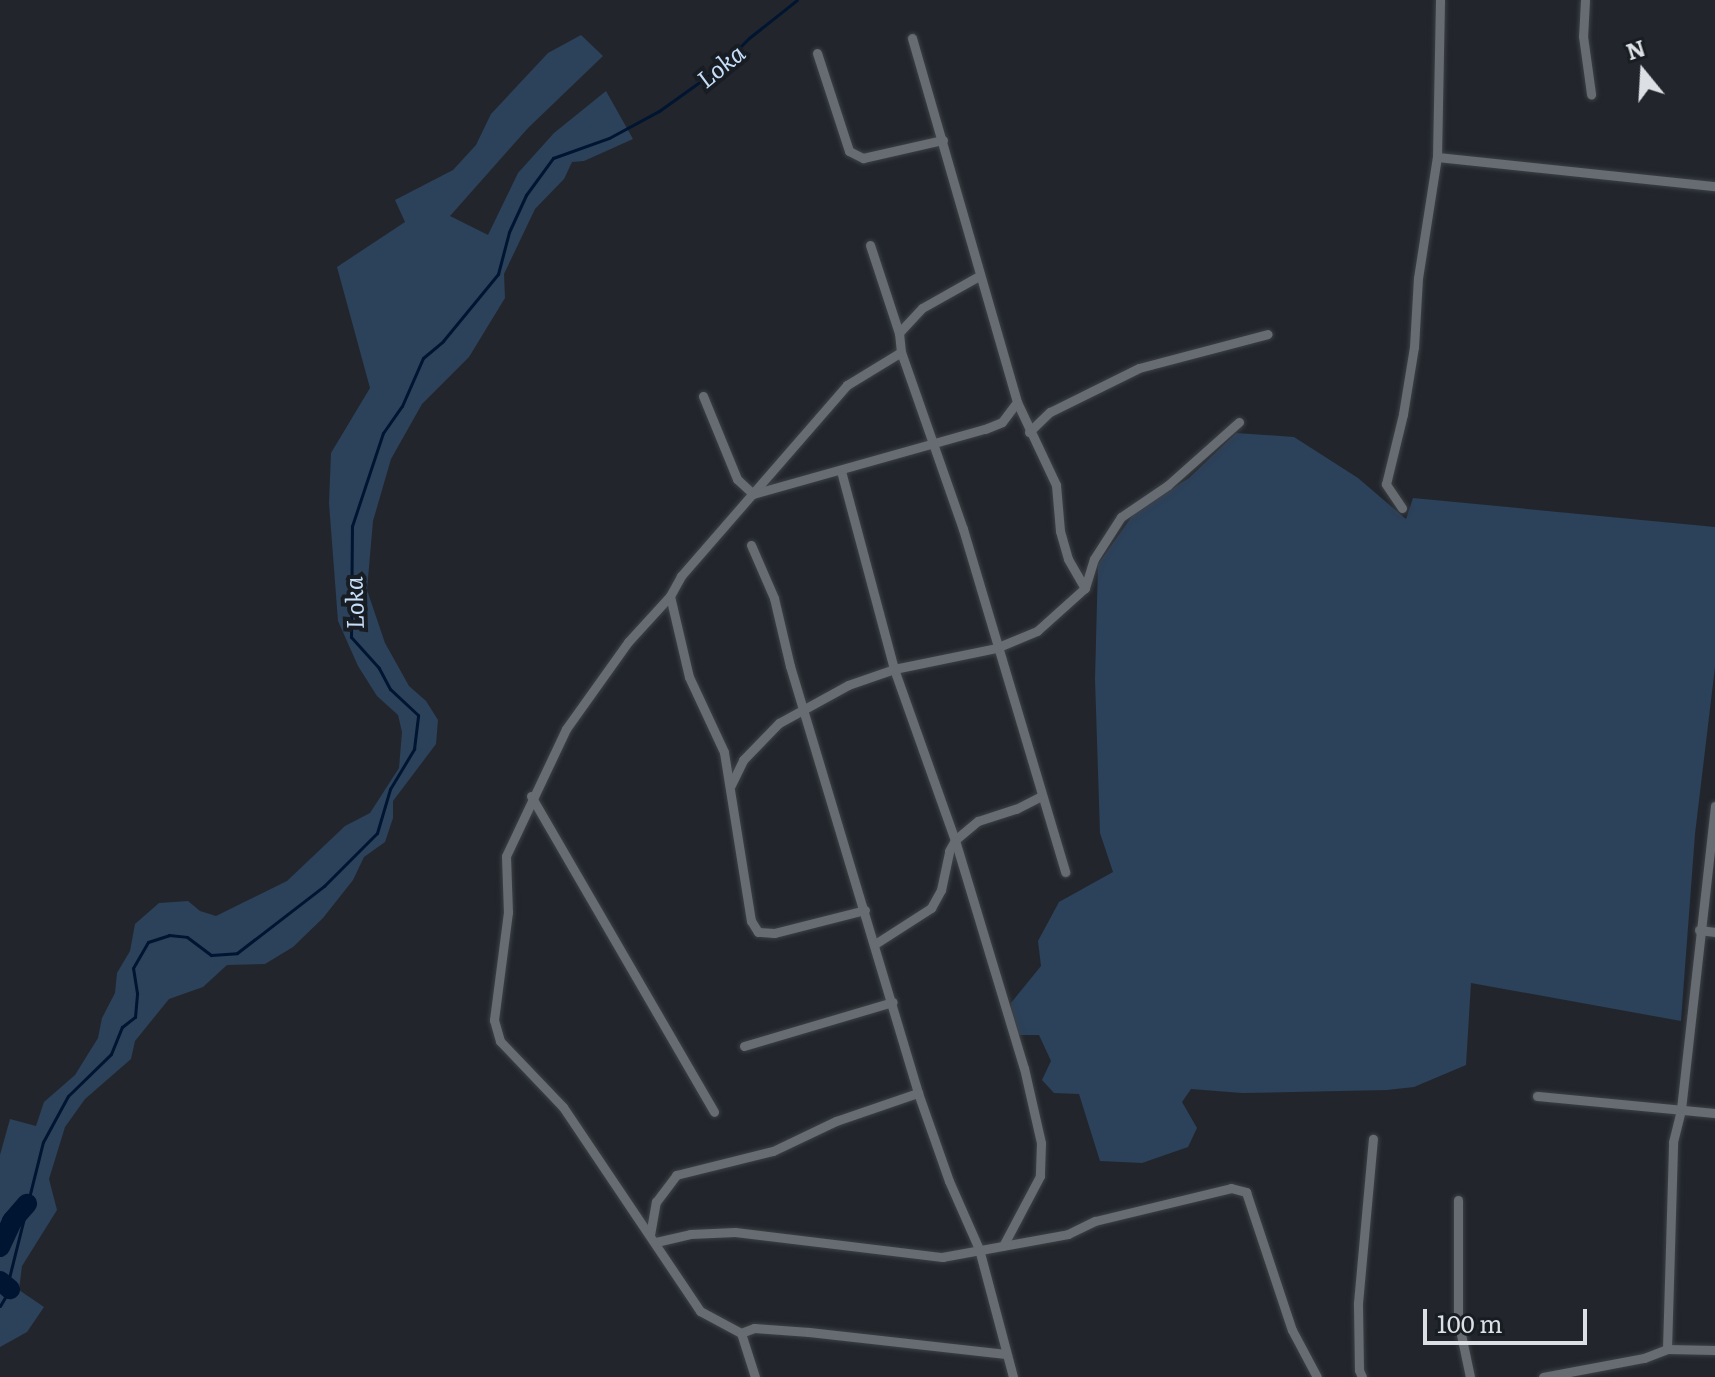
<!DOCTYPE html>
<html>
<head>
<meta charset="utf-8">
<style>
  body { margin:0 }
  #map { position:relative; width:1715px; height:1377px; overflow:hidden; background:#22262c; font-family:Literata,serif }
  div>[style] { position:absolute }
  .green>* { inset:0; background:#2c415a }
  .stream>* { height:3px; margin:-1.5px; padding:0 1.5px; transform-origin:1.5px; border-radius:1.5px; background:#001531 }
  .river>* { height:20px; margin:-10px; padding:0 10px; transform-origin:10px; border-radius:10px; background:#001531 }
  .roads { filter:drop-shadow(0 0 2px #3d4146) drop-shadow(0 0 2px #3d4146) }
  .minor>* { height:9px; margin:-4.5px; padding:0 4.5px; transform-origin:4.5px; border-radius:4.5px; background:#676c73 }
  span { translate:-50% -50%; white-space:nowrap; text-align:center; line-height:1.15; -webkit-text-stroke:8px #181d23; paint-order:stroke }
  .water-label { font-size:24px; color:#c7def9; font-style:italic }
  .north { position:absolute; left:1603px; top:32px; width:80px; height:80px; -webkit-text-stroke:6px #181d23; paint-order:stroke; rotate:342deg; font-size:22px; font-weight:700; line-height:32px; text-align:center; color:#dcdfe3 }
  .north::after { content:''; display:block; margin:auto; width:28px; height:36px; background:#dcdfe3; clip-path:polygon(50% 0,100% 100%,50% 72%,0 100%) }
  .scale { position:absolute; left:1423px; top:1309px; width:164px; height:36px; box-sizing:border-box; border:4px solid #dcdfe3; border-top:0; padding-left:10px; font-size:24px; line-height:28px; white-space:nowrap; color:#dcdfe3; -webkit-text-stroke:6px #181d23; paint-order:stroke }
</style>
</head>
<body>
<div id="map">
  <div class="green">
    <i style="clip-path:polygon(581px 35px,603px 56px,528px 128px,450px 216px,488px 235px,518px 173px,554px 133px,606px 91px,633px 139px,584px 161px,572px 162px,564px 179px,535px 209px,504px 274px,505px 298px,469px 357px,422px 404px,391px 459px,373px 521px,367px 590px,385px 643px,409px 686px,426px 701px,438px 720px,436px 744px,393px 801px,393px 818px,385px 842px,364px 857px,353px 880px,323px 918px,293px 947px,265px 964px,227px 965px,203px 987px,169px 999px,135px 1041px,131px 1059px,85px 1099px,65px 1127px,49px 1179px,57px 1210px,22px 1266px,19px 1290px,44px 1307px,27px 1332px,0 1347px,0 1155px,10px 1119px,36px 1126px,44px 1102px,75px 1075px,98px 1038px,102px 1018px,115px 993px,117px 973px,130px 951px,135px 924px,159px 903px,188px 901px,200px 911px,216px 916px,287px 881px,345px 826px,370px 813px,399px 768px,402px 732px,398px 715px,377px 696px,358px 666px,338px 621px,329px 503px,331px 453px,370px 388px,337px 267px,405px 222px,395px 200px,453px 170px,476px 145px,491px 114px,548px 53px)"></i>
    <i style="clip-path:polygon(1236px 433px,1294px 437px,1358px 478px,1406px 519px,1413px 498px,1715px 527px,1715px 667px,1695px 834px,1681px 1021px,1471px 983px,1466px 1065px,1414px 1087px,1387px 1090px,1242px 1093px,1191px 1089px,1182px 1102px,1197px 1128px,1188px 1147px,1142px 1163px,1100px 1161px,1079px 1094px,1054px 1093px,1042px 1080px,1051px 1061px,1039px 1035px,1014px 1035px,1011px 1003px,1041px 966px,1038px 941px,1059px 902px,1113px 872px,1100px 833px,1095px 679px,1098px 564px,1135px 512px,1189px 478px)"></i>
  </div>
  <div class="stream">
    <i style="left:0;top:1306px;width:20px;rotate:-60deg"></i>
    <i style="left:10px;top:1289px;width:7px;rotate:-106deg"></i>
    <i style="left:8px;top:1282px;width:144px;rotate:-76deg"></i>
    <i style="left:43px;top:1142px;width:52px;rotate:-61.5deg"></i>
    <i style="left:68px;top:1096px;width:60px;rotate:-44.3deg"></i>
    <i style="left:111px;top:1054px;width:29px;rotate:-68deg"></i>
    <i style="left:122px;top:1027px;width:16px;rotate:-38deg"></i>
    <i style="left:135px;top:1017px;width:24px;rotate:-85deg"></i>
    <i style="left:137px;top:993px;width:25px;rotate:-99deg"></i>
    <i style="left:133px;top:968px;width:30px;rotate:-60deg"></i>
    <i style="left:148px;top:942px;width:22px;rotate:-18deg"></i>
    <i style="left:169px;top:935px;width:18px;rotate:6deg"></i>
    <i style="left:187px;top:937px;width:30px;rotate:37deg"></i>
    <i style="left:211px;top:955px;width:26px;rotate:-4deg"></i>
    <i style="left:237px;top:953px;width:110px;rotate:-37.6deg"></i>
    <i style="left:324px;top:886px;width:75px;rotate:-45deg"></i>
    <i style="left:377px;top:833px;width:46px;rotate:-73.5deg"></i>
    <i style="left:390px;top:789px;width:47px;rotate:-59deg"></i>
    <i style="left:414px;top:749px;width:34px;rotate:-83deg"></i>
    <i style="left:418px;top:715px;width:38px;rotate:-137deg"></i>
    <i style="left:390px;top:689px;width:24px;rotate:-118deg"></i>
    <i style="left:379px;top:668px;width:42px;rotate:-132.1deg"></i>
    <i style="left:351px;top:637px;width:111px;rotate:-89.5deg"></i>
    <i style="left:352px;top:526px;width:98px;rotate:-71.6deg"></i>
    <i style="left:383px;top:433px;width:33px;rotate:-55deg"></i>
    <i style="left:402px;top:406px;width:52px;rotate:-66.4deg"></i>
    <i style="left:423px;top:358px;width:26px;rotate:-40deg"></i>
    <i style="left:443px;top:341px;width:87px;rotate:-50.6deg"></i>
    <i style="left:498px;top:274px;width:43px;rotate:-75.3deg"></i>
    <i style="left:509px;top:232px;width:41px;rotate:-65.3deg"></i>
    <i style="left:526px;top:195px;width:46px;rotate:-53.9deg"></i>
    <i style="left:553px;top:158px;width:59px;rotate:-19.7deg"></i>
    <i style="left:609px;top:138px;width:57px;rotate:-28.4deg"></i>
    <i style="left:659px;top:111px;width:74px;rotate:-35.6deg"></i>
    <i style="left:719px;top:68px;width:42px;rotate:-45deg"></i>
    <i style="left:749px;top:38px;width:61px;rotate:-38.4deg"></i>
  </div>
  <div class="river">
    <i style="left:0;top:1247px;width:29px;rotate:-65deg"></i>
    <i style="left:12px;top:1221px;width:23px;rotate:-49deg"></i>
    <i style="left:0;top:1281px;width:13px;rotate:39deg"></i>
  </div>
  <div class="roads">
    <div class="minor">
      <i style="left:1585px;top:0;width:36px;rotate:93deg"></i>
      <i style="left:1583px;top:36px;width:59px;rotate:82.1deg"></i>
      <i style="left:912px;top:38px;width:379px;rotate:73.9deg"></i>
      <i style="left:1017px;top:402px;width:92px;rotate:64.8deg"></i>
      <i style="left:1056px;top:485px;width:46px;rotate:85deg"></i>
      <i style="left:1060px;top:531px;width:29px;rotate:74deg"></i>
      <i style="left:1068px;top:559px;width:34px;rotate:60deg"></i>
      <i style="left:817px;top:53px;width:103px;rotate:71.9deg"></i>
      <i style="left:849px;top:151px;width:16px;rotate:27deg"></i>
      <i style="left:863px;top:158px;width:82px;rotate:-12.7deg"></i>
      <i style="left:1437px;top:157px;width:280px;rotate:6deg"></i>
      <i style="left:870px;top:245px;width:93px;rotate:71.8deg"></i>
      <i style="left:979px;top:276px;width:65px;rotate:150.7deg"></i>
      <i style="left:922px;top:308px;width:34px;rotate:133deg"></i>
      <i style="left:899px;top:333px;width:19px;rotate:84deg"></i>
      <i style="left:901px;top:352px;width:188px;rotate:70.7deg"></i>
      <i style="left:963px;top:529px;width:358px;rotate:73.4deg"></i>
      <i style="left:703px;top:396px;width:90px;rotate:67.7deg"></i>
      <i style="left:737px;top:479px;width:22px;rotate:43deg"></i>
      <i style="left:753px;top:494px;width:241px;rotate:-15.7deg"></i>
      <i style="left:985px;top:429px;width:18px;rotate:-22deg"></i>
      <i style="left:1002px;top:422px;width:25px;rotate:-53deg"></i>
      <i style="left:1029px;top:432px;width:29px;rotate:-44deg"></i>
      <i style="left:1050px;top:412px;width:99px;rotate:-26.3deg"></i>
      <i style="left:1139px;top:368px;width:133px;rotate:-14.8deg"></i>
      <i style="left:841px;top:471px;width:205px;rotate:75deg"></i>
      <i style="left:894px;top:669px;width:182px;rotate:70.4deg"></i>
      <i style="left:955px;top:840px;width:238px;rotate:73.2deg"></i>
      <i style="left:1024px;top:1068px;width:77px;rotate:77.2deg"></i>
      <i style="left:1041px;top:1143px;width:33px;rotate:92deg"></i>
      <i style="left:1040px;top:1176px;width:79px;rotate:117.9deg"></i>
      <i style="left:1402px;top:508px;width:29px;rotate:-124deg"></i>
      <i style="left:1386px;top:484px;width:72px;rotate:-76.3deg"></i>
      <i style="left:1403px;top:414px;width:68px;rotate:-80.7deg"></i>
      <i style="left:1414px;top:347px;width:69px;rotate:-86.7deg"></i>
      <i style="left:1418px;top:278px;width:122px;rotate:-81.1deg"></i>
      <i style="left:1437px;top:157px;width:157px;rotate:-88.9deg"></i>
      <i style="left:751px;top:545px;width:58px;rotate:66.5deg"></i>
      <i style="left:774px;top:598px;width:70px;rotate:76.8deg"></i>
      <i style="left:790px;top:666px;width:446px;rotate:73.3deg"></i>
      <i style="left:918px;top:1093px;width:93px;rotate:70.6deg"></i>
      <i style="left:949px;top:1181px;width:74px;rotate:66.2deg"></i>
      <i style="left:979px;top:1249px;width:132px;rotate:75.1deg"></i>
      <i style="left:670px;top:596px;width:62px;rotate:132.4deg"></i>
      <i style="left:628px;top:642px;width:107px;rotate:125.5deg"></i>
      <i style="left:566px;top:729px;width:140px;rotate:115.3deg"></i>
      <i style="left:506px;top:856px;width:56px;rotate:88deg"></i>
      <i style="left:508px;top:912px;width:109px;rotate:97.4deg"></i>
      <i style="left:494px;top:1020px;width:22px;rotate:74deg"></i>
      <i style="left:500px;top:1041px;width:91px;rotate:46.3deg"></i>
      <i style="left:563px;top:1107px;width:246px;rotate:56.1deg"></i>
      <i style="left:700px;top:1311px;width:47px;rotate:28.2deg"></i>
      <i style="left:741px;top:1333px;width:46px;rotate:72.3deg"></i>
      <i style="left:731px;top:785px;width:28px;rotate:-64deg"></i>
      <i style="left:743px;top:760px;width:52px;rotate:-45.8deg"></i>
      <i style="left:779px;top:723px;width:79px;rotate:-28.8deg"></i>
      <i style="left:848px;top:685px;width:49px;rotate:-19.2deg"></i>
      <i style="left:894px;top:669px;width:104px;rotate:-11.6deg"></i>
      <i style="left:996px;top:648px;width:44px;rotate:-22.5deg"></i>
      <i style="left:1037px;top:631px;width:64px;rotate:-41.9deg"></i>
      <i style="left:1085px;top:588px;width:30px;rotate:-73deg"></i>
      <i style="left:1094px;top:559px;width:50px;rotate:-57.3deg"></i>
      <i style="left:1121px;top:517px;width:57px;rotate:-34.2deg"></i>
      <i style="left:1168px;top:485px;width:95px;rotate:-41.6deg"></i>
      <i style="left:531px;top:796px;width:365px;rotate:59.9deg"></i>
      <i style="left:865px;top:910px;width:94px;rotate:165.8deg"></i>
      <i style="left:774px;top:933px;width:16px;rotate:-176deg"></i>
      <i style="left:758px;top:932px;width:13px;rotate:-122deg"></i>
      <i style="left:751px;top:921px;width:171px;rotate:-99.1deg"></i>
      <i style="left:724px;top:752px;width:83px;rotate:-115deg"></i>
      <i style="left:689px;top:677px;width:83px;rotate:-103.2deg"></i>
      <i style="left:670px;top:596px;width:23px;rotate:-61deg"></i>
      <i style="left:681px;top:576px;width:253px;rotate:-49deg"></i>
      <i style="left:847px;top:385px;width:63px;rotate:-31.4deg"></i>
      <i style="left:1699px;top:930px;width:16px;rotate:7deg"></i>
      <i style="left:875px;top:944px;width:67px;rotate:-32.7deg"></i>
      <i style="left:931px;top:908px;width:21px;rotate:-61deg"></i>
      <i style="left:941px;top:890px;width:40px;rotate:-78deg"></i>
      <i style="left:949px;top:851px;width:13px;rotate:-61deg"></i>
      <i style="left:955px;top:840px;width:30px;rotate:-40deg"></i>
      <i style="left:978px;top:821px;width:40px;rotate:-18deg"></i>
      <i style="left:1016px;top:809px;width:28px;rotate:-27deg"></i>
      <i style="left:744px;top:1046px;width:155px;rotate:-16.5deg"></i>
      <i style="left:1537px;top:1096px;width:179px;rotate:5.5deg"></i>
      <i style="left:1458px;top:1200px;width:120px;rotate:90deg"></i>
      <i style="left:1458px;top:1320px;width:58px;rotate:78.1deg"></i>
      <i style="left:650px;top:1235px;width:34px;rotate:-80deg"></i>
      <i style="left:656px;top:1202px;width:34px;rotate:-53deg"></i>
      <i style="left:676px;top:1175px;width:100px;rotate:-13.9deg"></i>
      <i style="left:773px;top:1151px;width:70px;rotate:-25.5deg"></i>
      <i style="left:836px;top:1121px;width:87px;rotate:-18.9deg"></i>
      <i style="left:656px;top:1242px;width:35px;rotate:-13deg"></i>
      <i style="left:690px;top:1234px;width:45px;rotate:-2.5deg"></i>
      <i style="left:735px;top:1232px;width:209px;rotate:6.9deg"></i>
      <i style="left:942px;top:1257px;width:128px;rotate:-10.3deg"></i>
      <i style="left:1068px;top:1234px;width:30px;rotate:-26deg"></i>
      <i style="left:1095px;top:1221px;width:140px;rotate:-13.6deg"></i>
      <i style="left:1231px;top:1188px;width:16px;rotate:15deg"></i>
      <i style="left:1246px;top:1192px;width:145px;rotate:71.6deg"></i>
      <i style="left:1292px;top:1330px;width:53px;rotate:62deg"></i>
      <i style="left:741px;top:1333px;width:14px;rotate:-21deg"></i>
      <i style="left:754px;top:1328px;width:55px;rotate:4.2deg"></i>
      <i style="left:809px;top:1332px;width:198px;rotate:6.4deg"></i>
      <i style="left:1667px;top:1349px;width:207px;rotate:-88.3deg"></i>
      <i style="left:1673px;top:1142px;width:34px;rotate:-76deg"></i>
      <i style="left:1681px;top:1109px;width:305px;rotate:-83.6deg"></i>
      <i style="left:1362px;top:1377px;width:8px;rotate:-113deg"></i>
      <i style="left:1359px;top:1370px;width:67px;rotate:-90.9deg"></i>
      <i style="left:1358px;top:1303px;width:165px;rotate:-84.8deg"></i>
      <i style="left:1543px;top:1377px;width:103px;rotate:-10.7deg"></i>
      <i style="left:1644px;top:1358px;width:25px;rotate:-21deg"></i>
      <i style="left:1667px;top:1349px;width:48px;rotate:1.2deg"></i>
    </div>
  </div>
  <div class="water-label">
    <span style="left:720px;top:65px;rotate:-39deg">Loka</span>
    <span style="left:353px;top:603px;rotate:-92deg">Loka</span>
  </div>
  <div class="north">N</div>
  <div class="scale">100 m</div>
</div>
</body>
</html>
